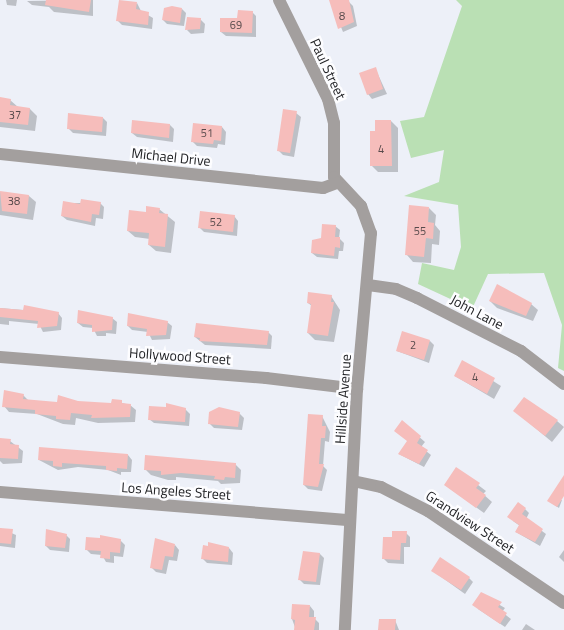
<!DOCTYPE html>
<html>
<head>
<meta charset="utf-8">
<style>
  body { margin:0 }
  #map { position:relative; width:564px; height:630px; overflow:hidden; background:#edf0f8; font-family:"Titillium Web",sans-serif }
  div>[style] { position:absolute }
  .green>* { inset:0; background:#bae0b4 }
  .shadow>* { inset:0; background:#0003 }
  .building>* { inset:0; background:#f6bdbb }
  .minor>* { height:12px; margin:-6px; padding:0 6px; transform-origin:6px; border-radius:6px; background:#a39f9e }
  span { translate:-50% -50%; white-space:nowrap; text-align:center; line-height:1.15; -webkit-text-stroke:5px #fdfdff; paint-order:stroke }
  .number-label { font-size:11px; color:#574a4b }
  .number-label span { -webkit-text-stroke-width:0 }
  .street-label { font-size:14px; color:#222326 }
</style>
</head>
<body>
<div id="map">
  <div class="green">
    <i style="clip-path:polygon(456px 0,564px 0,564px 371px,558px 368px,562px 325px,544px 273px,488px 274px,472px 309px,418px 284px,422px 263px,454px 270px,461px 247px,458px 205px,404px 196px,439px 182px,444px 150px,411px 158px,400px 121px,424px 117px,462px 6px)"></i>
  </div>
  <div class="shadow">
    <i style="clip-path:polygon(6px 0,17px 0,16px 6px,7px 5px)"></i>
    <i style="clip-path:polygon(93px 0,93px 16px,54px 12px,49px 7px,32px 5px,27px 1px)"></i>
    <i style="clip-path:polygon(330px 0,347px 0,353px 6px,357px 26px,343px 32px)"></i>
    <i style="clip-path:polygon(137px 3px,141px 11px,153px 18px,152px 29px,122px 25px,118px 21px)"></i>
    <i style="clip-path:polygon(182px 9px,186px 13px,184px 26px,167px 24px,163px 20px)"></i>
    <i style="clip-path:polygon(252px 12px,256px 16px,256px 37px,226px 36px,221px 32px)"></i>
    <i style="clip-path:polygon(200px 19px,205px 24px,204px 33px,191px 34px,187px 30px)"></i>
    <i style="clip-path:polygon(375px 68px,387px 94px,372px 99px,368px 94px)"></i>
    <i style="clip-path:polygon(10px 100px,18px 107px,30px 109px,37px 116px,35px 131px,0 127px,0 102px)"></i>
    <i style="clip-path:polygon(296px 113px,301px 117px,294px 157px,283px 155px,279px 151px)"></i>
    <i style="clip-path:polygon(103px 118px,107px 122px,106px 136px,73px 133px,68px 128px)"></i>
    <i style="clip-path:polygon(391px 121px,398px 128px,398px 172px,378px 172px,372px 166px,376px 133px)"></i>
    <i style="clip-path:polygon(133px 122px,170px 125px,174px 129px,173px 142px,137px 137px,132px 133px)"></i>
    <i style="clip-path:polygon(222px 127px,226px 132px,225px 145px,218px 144px,217px 148px,197px 146px,192px 141px)"></i>
    <i style="clip-path:polygon(0 192px,29px 196px,36px 202px,33px 220px,0 215px)"></i>
    <i style="clip-path:polygon(64px 203px,100px 203px,104px 207px,103px 219px,96px 218px,95px 226px,67px 220px,62px 216px)"></i>
    <i style="clip-path:polygon(429px 208px,436px 215px,435px 225px,440px 231px,439px 245px,432px 244px,431px 263px,413px 262px,407px 255px)"></i>
    <i style="clip-path:polygon(159px 209px,175px 222px,171px 253px,156px 251px,149px 245px,150px 239px,135px 237px,128px 231px,147px 213px)"></i>
    <i style="clip-path:polygon(234px 216px,238px 221px,237px 236px,204px 232px,200px 228px)"></i>
    <i style="clip-path:polygon(335px 226px,340px 230px,339px 238px,344px 243px,343px 251px,339px 251px,338px 259px,317px 257px,312px 253px)"></i>
    <i style="clip-path:polygon(331px 296px,340px 310px,334px 342px,315px 340px,308px 333px,312px 306px,308px 303px)"></i>
    <i style="clip-path:polygon(490px 301px,531px 304px,538px 310px,533px 321px,497px 308px)"></i>
    <i style="clip-path:polygon(0 308px,58px 313px,62px 318px,61px 330px,43px 332px,39px 324px,9px 321px,9px 325px,0 324px)"></i>
    <i style="clip-path:polygon(112px 318px,117px 322px,116px 334px,106px 333px,106px 336px,97px 336px,93px 328px,83px 327px,78px 323px)"></i>
    <i style="clip-path:polygon(167px 322px,172px 326px,170px 339px,152px 340px,148px 332px,132px 330px,128px 326px)"></i>
    <i style="clip-path:polygon(268px 332px,272px 336px,271px 349px,205px 345px,195px 337px)"></i>
    <i style="clip-path:polygon(430px 341px,434px 345px,429px 363px,397px 351px)"></i>
    <i style="clip-path:polygon(463px 362px,501px 386px,494px 399px,455px 376px)"></i>
    <i style="clip-path:polygon(23px 395px,29px 401px,59px 404px,113px 404px,113px 401px,130px 405px,136px 410px,135px 422px,98px 423px,76px 418px,75px 425px,63px 424px,37px 414px,9px 412px,4px 406px)"></i>
    <i style="clip-path:polygon(185px 409px,190px 414px,189px 426px,154px 423px,149px 419px)"></i>
    <i style="clip-path:polygon(239px 413px,244px 418px,242px 430px,214px 428px,209px 423px)"></i>
    <i style="clip-path:polygon(322px 416px,330px 432px,329px 442px,325px 441px,323px 466px,327px 470px,322px 491px,308px 489px,304px 485px)"></i>
    <i style="clip-path:polygon(522px 417px,557px 421px,564px 427px,552px 442px)"></i>
    <i style="clip-path:polygon(402px 422px,425px 442px,421px 447px,431px 455px,424px 467px,399px 454px,408px 442px)"></i>
    <i style="clip-path:polygon(0 441px,10px 441px,23px 451px,22px 463px,3px 464px,0 461px)"></i>
    <i style="clip-path:polygon(128px 455px,132px 460px,131px 472px,121px 472px,121px 475px,108px 470px,78px 467px,58px 470px,39px 460px)"></i>
    <i style="clip-path:polygon(235px 464px,241px 470px,240px 483px,221px 484px,218px 481px,176px 477px,176px 480px,168px 480px,151px 475px,146px 470px)"></i>
    <i style="clip-path:polygon(457px 469px,486px 491px,483px 494px,492px 502px,484px 513px,445px 485px)"></i>
    <i style="clip-path:polygon(562px 500px,559px 508px,550px 502px)"></i>
    <i style="clip-path:polygon(525px 509px,529px 513px,526px 519px,546px 534px,540px 546px,516px 532px,520px 526px,513px 521px)"></i>
    <i style="clip-path:polygon(0 528px,16px 535px,15px 548px,0 546px)"></i>
    <i style="clip-path:polygon(406px 533px,410px 537px,410px 547px,404px 547px,404px 564px,388px 563px,384px 559px,393px 538px)"></i>
    <i style="clip-path:polygon(66px 535px,70px 539px,69px 552px,50px 550px,46px 546px)"></i>
    <i style="clip-path:polygon(120px 540px,125px 545px,123px 557px,114px 556px,114px 563px,106px 562px,102px 555px,91px 554px,86px 549px)"></i>
    <i style="clip-path:polygon(175px 545px,179px 550px,177px 561px,169px 560px,166px 574px,156px 572px,152px 568px)"></i>
    <i style="clip-path:polygon(229px 548px,233px 553px,232px 565px,207px 563px,203px 559px)"></i>
    <i style="clip-path:polygon(564px 550px,564px 562px,559px 557px)"></i>
    <i style="clip-path:polygon(304px 552px,320px 554px,324px 558px,320px 585px,304px 584px,300px 580px)"></i>
    <i style="clip-path:polygon(433px 571px,469px 578px,473px 582px,465px 594px)"></i>
    <i style="clip-path:polygon(481px 594px,505px 608px,502px 612px,511px 619px,505px 627px,478px 609px)"></i>
    <i style="clip-path:polygon(310px 606px,314px 611px,314px 618px,319px 623px,319px 630px,296px 630px,292px 619px)"></i>
    <i style="clip-path:polygon(395px 620px,399px 630px,380px 630px)"></i>
    <i style="clip-path:polygon(526px 624px,535px 630px,522px 630px)"></i>
  </div>
  <div class="building">
    <i style="clip-path:polygon(46px 0,91px 0,89px 12px,45px 5px)"></i>
    <i style="clip-path:polygon(119px 0,137px 2px,136px 9px,149px 12px,148px 25px,116px 21px)"></i>
    <i style="clip-path:polygon(329px 0,349px 0,354px 22px,338px 29px)"></i>
    <i style="clip-path:polygon(172px 6px,182px 8px,180px 23px,162px 20px,164px 8px)"></i>
    <i style="clip-path:polygon(238px 10px,253px 11px,252px 33px,220px 32px,220px 18px,237px 18px)"></i>
    <i style="clip-path:polygon(187px 17px,201px 18px,200px 29px,185px 30px)"></i>
    <i style="clip-path:polygon(376px 67px,383px 89px,367px 95px,359px 73px)"></i>
    <i style="clip-path:polygon(0 97px,11px 99px,10px 105px,30px 108px,28px 125px,0 122px)"></i>
    <i style="clip-path:polygon(283px 109px,297px 111px,290px 153px,277px 151px)"></i>
    <i style="clip-path:polygon(68px 113px,103px 117px,102px 132px,67px 129px)"></i>
    <i style="clip-path:polygon(132px 120px,170px 124px,169px 138px,131px 133px)"></i>
    <i style="clip-path:polygon(375px 120px,391px 120px,392px 166px,370px 166px,370px 131px,375px 131px)"></i>
    <i style="clip-path:polygon(193px 123px,222px 126px,221px 141px,214px 140px,213px 144px,191px 142px)"></i>
    <i style="clip-path:polygon(0 191px,29px 195px,27px 214px,2px 211px)"></i>
    <i style="clip-path:polygon(81px 199px,101px 202px,99px 215px,92px 214px,91px 222px,61px 216px,63px 201px,80px 204px)"></i>
    <i style="clip-path:polygon(409px 205px,429px 207px,428px 222px,434px 223px,433px 239px,426px 238px,424px 257px,405px 255px)"></i>
    <i style="clip-path:polygon(146px 206px,160px 208px,159px 213px,168px 214px,165px 247px,148px 245px,149px 233px,127px 231px,129px 210px,146px 212px)"></i>
    <i style="clip-path:polygon(200px 211px,235px 215px,233px 232px,198px 228px)"></i>
    <i style="clip-path:polygon(322px 224px,336px 225px,335px 237px,340px 237px,340px 248px,335px 247px,334px 256px,311px 253px,312px 240px,321px 238px)"></i>
    <i style="clip-path:polygon(497px 284px,532px 303px,526px 316px,489px 301px)"></i>
    <i style="clip-path:polygon(308px 292px,332px 295px,331px 302px,334px 302px,328px 336px,307px 333px,311px 304px,307px 303px)"></i>
    <i style="clip-path:polygon(24px 305px,59px 312px,57px 326px,37px 328px,38px 321px,0 317px,0 308px,23px 310px)"></i>
    <i style="clip-path:polygon(78px 310px,113px 317px,112px 330px,92px 332px,92px 325px,77px 323px)"></i>
    <i style="clip-path:polygon(128px 313px,168px 321px,166px 335px,146px 336px,147px 329px,127px 326px)"></i>
    <i style="clip-path:polygon(196px 323px,269px 331px,267px 345px,199px 341px,200px 338px,194px 337px)"></i>
    <i style="clip-path:polygon(402px 331px,430px 340px,424px 360px,396px 351px)"></i>
    <i style="clip-path:polygon(462px 360px,495px 378px,487px 394px,454px 376px)"></i>
    <i style="clip-path:polygon(4px 390px,24px 394px,23px 399px,57px 402px,58px 395px,78px 401px,111px 403px,112px 399px,122px 400px,122px 403px,131px 404px,130px 417px,91px 418px,92px 415px,71px 413px,70px 420px,56px 419px,56px 416px,35px 414px,35px 410px,2px 407px)"></i>
    <i style="clip-path:polygon(524px 397px,558px 420px,545px 436px,513px 411px)"></i>
    <i style="clip-path:polygon(166px 403px,186px 408px,185px 422px,148px 420px,149px 406px,166px 407px)"></i>
    <i style="clip-path:polygon(219px 407px,240px 412px,238px 427px,208px 424px,209px 412px)"></i>
    <i style="clip-path:polygon(308px 414px,323px 415px,322px 426px,326px 426px,325px 438px,321px 438px,319px 464px,324px 464px,318px 487px,303px 485px)"></i>
    <i style="clip-path:polygon(402px 420px,421px 436px,417px 443px,428px 450px,419px 464px,398px 454px,407px 441px,394px 431px)"></i>
    <i style="clip-path:polygon(0 438px,11px 439px,10px 444px,19px 445px,18px 459px,0 458px)"></i>
    <i style="clip-path:polygon(39px 447px,128px 454px,127px 469px,117px 468px,117px 471px,106px 470px,106px 466px,62px 463px,62px 467px,53px 466px,53px 461px,38px 460px)"></i>
    <i style="clip-path:polygon(145px 455px,236px 463px,235px 478px,225px 477px,224px 480px,214px 479px,215px 476px,181px 473px,161px 475px,161px 471px,144px 470px)"></i>
    <i style="clip-path:polygon(456px 467px,480px 483px,476px 488px,486px 495px,476px 508px,444px 485px)"></i>
    <i style="clip-path:polygon(564px 475px,564px 496px,557px 507px,547px 501px)"></i>
    <i style="clip-path:polygon(518px 502px,526px 508px,522px 514px,543px 529px,535px 542px,515px 532px,519px 525px,507px 517px)"></i>
    <i style="clip-path:polygon(0 528px,13px 529px,11px 544px,0 543px)"></i>
    <i style="clip-path:polygon(46px 529px,67px 534px,65px 548px,45px 546px)"></i>
    <i style="clip-path:polygon(392px 531px,407px 531px,406px 543px,401px 543px,400px 560px,382px 559px,383px 537px,392px 537px)"></i>
    <i style="clip-path:polygon(100px 535px,121px 539px,120px 553px,110px 552px,110px 559px,100px 558px,101px 551px,85px 550px,86px 537px,100px 538px)"></i>
    <i style="clip-path:polygon(155px 538px,175px 544px,173px 557px,165px 556px,162px 570px,150px 568px)"></i>
    <i style="clip-path:polygon(208px 542px,229px 547px,228px 562px,201px 559px,203px 545px,208px 546px)"></i>
    <i style="clip-path:polygon(303px 551px,320px 553px,316px 582px,298px 580px)"></i>
    <i style="clip-path:polygon(440px 557px,470px 577px,461px 590px,431px 571px)"></i>
    <i style="clip-path:polygon(481px 592px,502px 602px,498px 607px,507px 613px,500px 624px,472px 605px)"></i>
    <i style="clip-path:polygon(292px 604px,310px 605px,309px 617px,316px 617px,314px 630px,294px 630px,295px 620px,291px 619px)"></i>
    <i style="clip-path:polygon(379px 619px,396px 619px,395px 630px,378px 630px)"></i>
  </div>
  <div class="minor">
    <i style="left:279px;top:0;width:110px;rotate:63.7deg"></i>
    <i style="left:328px;top:99px;width:25px;rotate:76deg"></i>
    <i style="left:334px;top:123px;width:54px;rotate:90deg"></i>
    <i style="left:334px;top:177px;width:40px;rotate:47deg"></i>
    <i style="left:361px;top:206px;width:29px;rotate:70deg"></i>
    <i style="left:371px;top:233px;width:157px;rotate:95.1deg"></i>
    <i style="left:357px;top:389px;width:241px;rotate:92.9deg"></i>
    <i style="left:0;top:154px;width:325px;rotate:6deg"></i>
    <i style="left:323px;top:188px;width:15px;rotate:-20deg"></i>
    <i style="left:368px;top:285px;width:28px;rotate:8deg"></i>
    <i style="left:396px;top:289px;width:23px;rotate:23deg"></i>
    <i style="left:417px;top:298px;width:117px;rotate:27deg"></i>
    <i style="left:521px;top:351px;width:54px;rotate:37.5deg"></i>
    <i style="left:0;top:357px;width:267px;rotate:4.5deg"></i>
    <i style="left:266px;top:378px;width:92px;rotate:6.9deg"></i>
    <i style="left:353px;top:481px;width:29px;rotate:12deg"></i>
    <i style="left:381px;top:487px;width:53px;rotate:27.1deg"></i>
    <i style="left:428px;top:511px;width:164px;rotate:34.1deg"></i>
    <i style="left:0;top:492px;width:351px;rotate:4.6deg"></i>
  </div>
  <div class="number-label">
    <span style="left:342px;top:16px">8</span>
    <span style="left:236px;top:25px">69</span>
    <span style="left:15px;top:115px">37</span>
    <span style="left:207px;top:133px">51</span>
    <span style="left:381px;top:149px">4</span>
    <span style="left:14px;top:201px">38</span>
    <span style="left:216px;top:222px">52</span>
    <span style="left:420px;top:231px">55</span>
    <span style="left:413px;top:345px">2</span>
    <span style="left:475px;top:377px">4</span>
  </div>
  <div class="street-label">
    <span style="left:328px;top:69px;rotate:65deg">Paul Street</span>
    <span style="left:171px;top:157px;rotate:6deg">Michael Drive</span>
    <span style="left:477px;top:312px;rotate:28deg">John Lane</span>
    <span style="left:180px;top:356px;rotate:4deg">Hollywood Street</span>
    <span style="left:343px;top:399px;rotate:-86deg">Hillside Avenue</span>
    <span style="left:176px;top:491px;rotate:4deg">Los Angeles Street</span>
    <span style="left:470px;top:522px;rotate:33deg">Grandview Street</span>
  </div>
</div>
</body>
</html>
